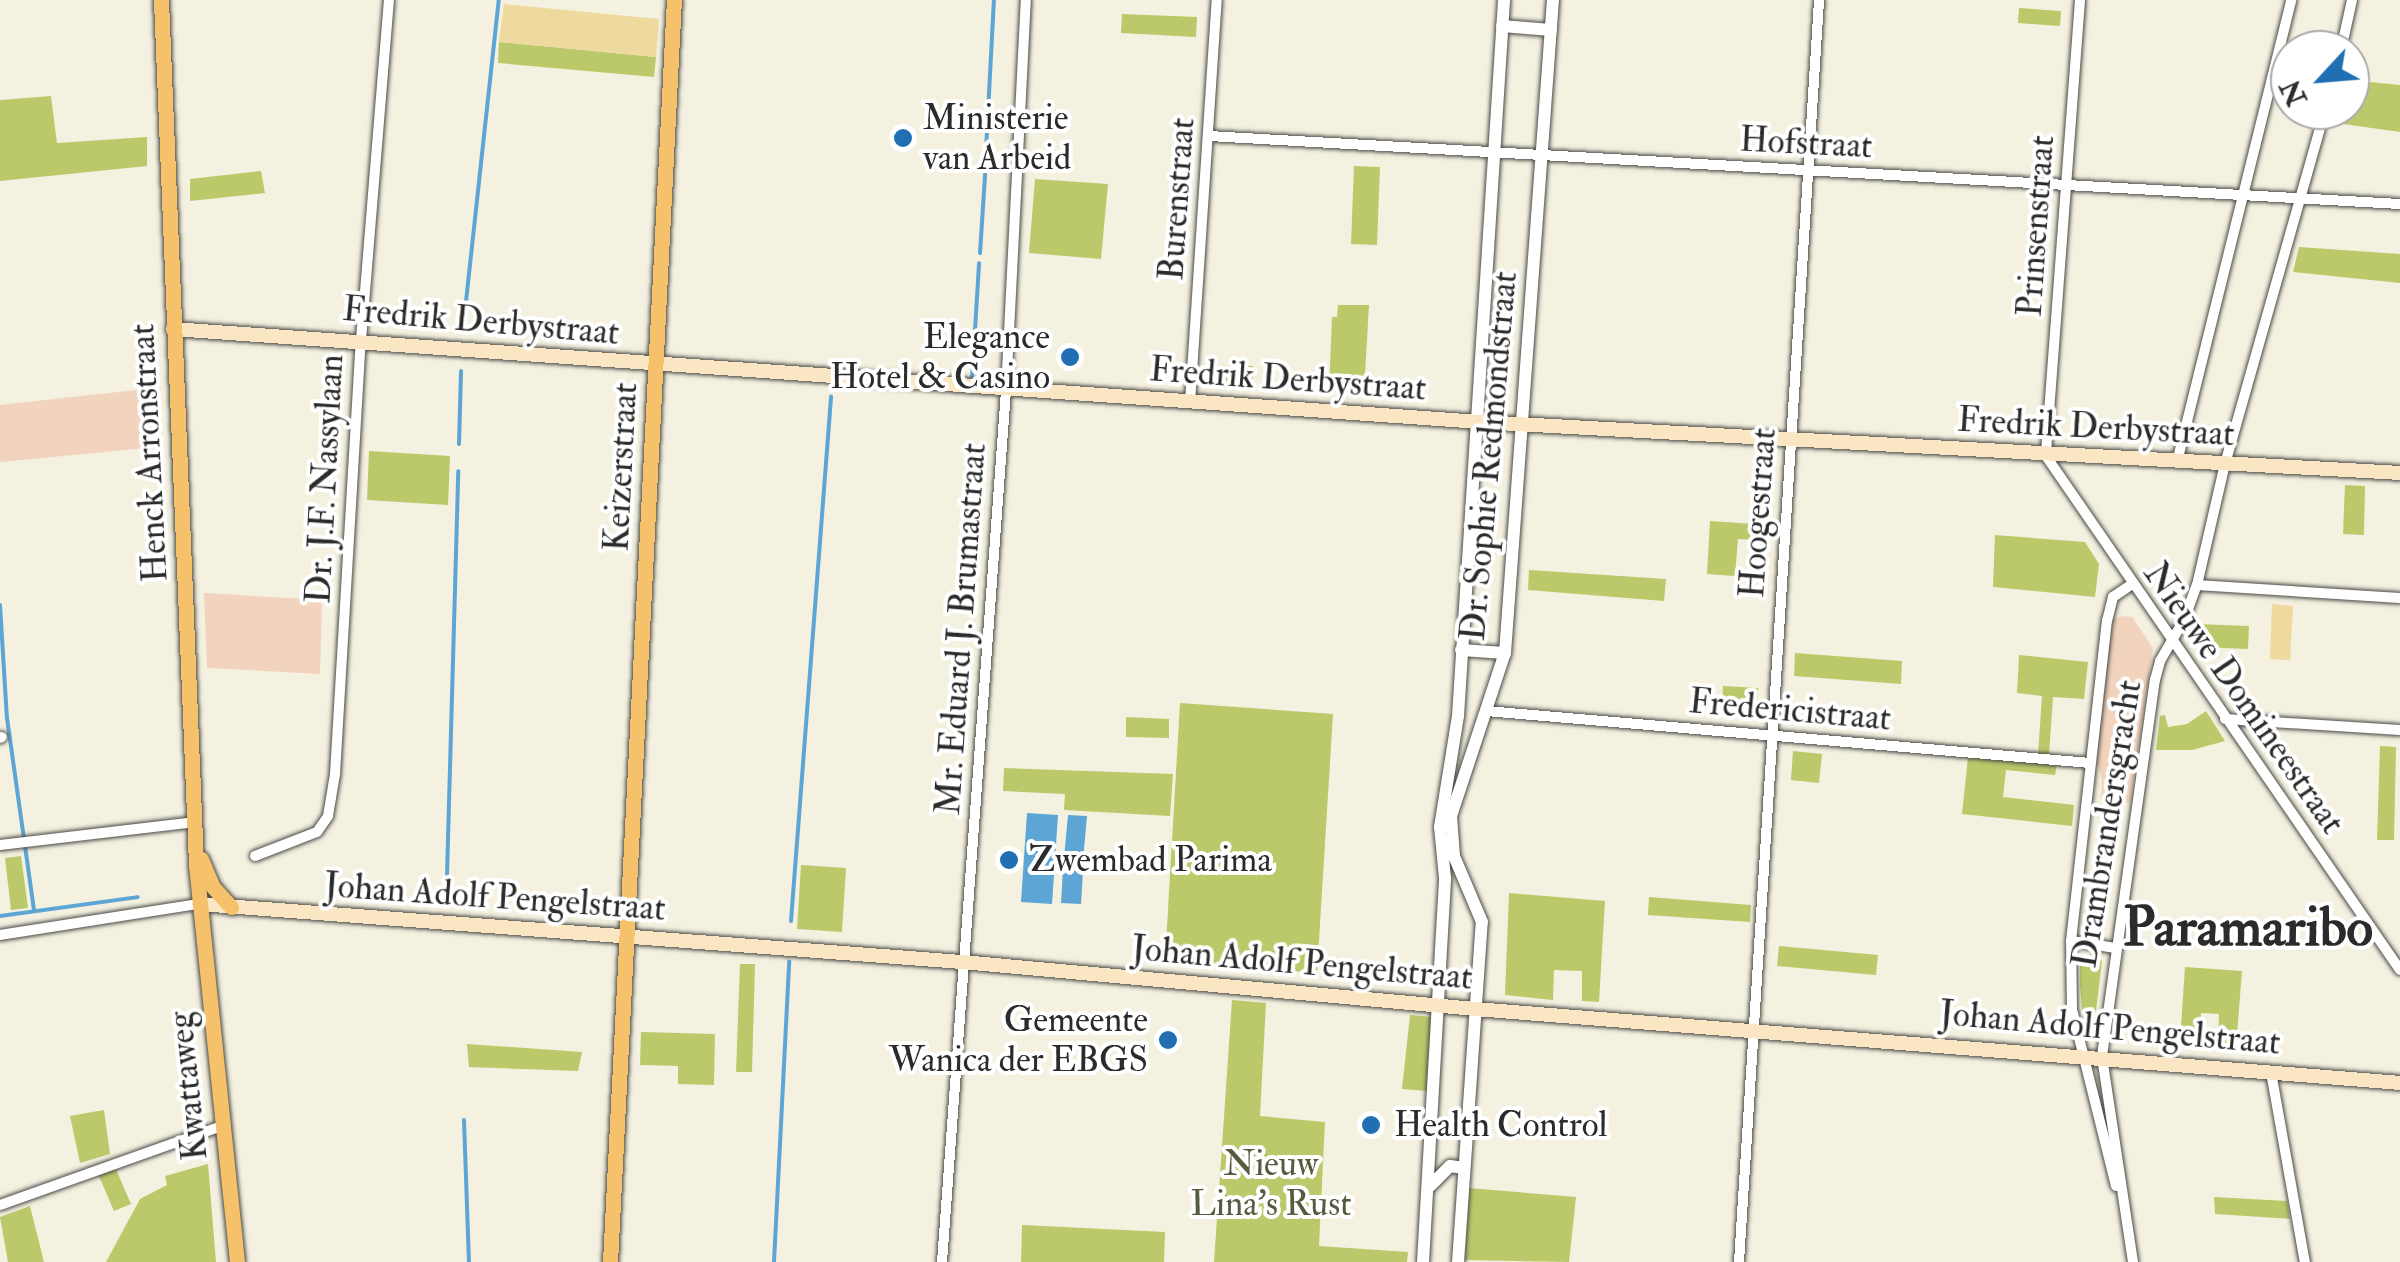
<!DOCTYPE html>
<html>
<head>
<meta charset="utf-8">
<style>
  body { margin:0 }
  #map { position:relative; width:2400px; height:1262px; overflow:hidden; background:#f4f1e0; font-family:"IM FELL Double Pica",serif }
  div>[style] { position:absolute }
  .built>* { inset:0; background:#f2d4be }
  .green>* { inset:0; background:#bbc96b }
  .sand>* { inset:0; background:#eeda9e }
  .water>* { inset:0; background:#5da5d4 }
  .stream>* { height:4px; margin:-2px; padding:0 2px; transform-origin:2px; border-radius:2px; background:#5da5d4 }
  .roads { filter:drop-shadow(0 0 2px #494946) drop-shadow(0 0 2px #494946) }
  .minor>* { height:10px; margin:-5px; padding:0 5px; transform-origin:5px; border-radius:5px; background:#fff }
  .tertiary>* { height:12px; margin:-6px; padding:0 6px; transform-origin:6px; border-radius:6px; background:#fff }
  .secondary>* { height:14px; margin:-7px; padding:0 7px; transform-origin:7px; border-radius:7px; background:#fbe6c4 }
  .primary>* { height:15px; margin:-7.5px; padding:0 7.5px; transform-origin:7.5px; border-radius:7.5px; background:#f5c16b }
  .dots>* { width:28px; height:28px; translate:-50% -50%; box-sizing:border-box; border:5px solid #fff; border-radius:50% }
  span { translate:-50% -50%; white-space:nowrap; text-align:center; line-height:1.15; -webkit-text-stroke:8px #fff; paint-order:stroke }
  .poi-label { font-size:35px; color:#2b2b2b }
  .left { translate:0 -50%; text-align:left }
  .right { translate:-100% -50%; text-align:right }
  .street-label { font-size:35px; color:#2b2b2b }
  .park-label { font-size:35px; color:#565a3e }
  .town-label { font-size:55px; color:#2b2b2b; font-weight:700 }
  .north { position:absolute; left:2270px; top:30px; width:100px; height:100px; box-sizing:border-box; background:#fff; border:2px solid #aaa; border-radius:50%; rotate:244deg; font-size:28px; font-weight:700; line-height:40px; text-align:center; color:#2b2b2b }
  .north::after { content:''; display:block; margin:auto; width:35px; height:45px; background:#1f6fb2; clip-path:polygon(50% 0,100% 100%,50% 72%,0 100%) }
</style>
</head>
<body>
<div id="map">
  <div class="built">
    <i style="clip-path:polygon(154px 388px,157px 447px,0 462px,0 405px)"></i>
    <i style="clip-path:polygon(204px 593px,322px 600px,320px 674px,207px 668px)"></i>
    <i style="clip-path:polygon(2123px 616px,2132px 617px,2153px 648px,2130px 803px,2101px 799px,2102px 780px,2095px 757px,2111px 619px)"></i>
  </div>
  <div class="green">
    <i style="clip-path:polygon(2019px 8px,2061px 11px,2060px 26px,2018px 23px)"></i>
    <i style="clip-path:polygon(1122px 14px,1197px 17px,1196px 37px,1121px 33px)"></i>
    <i style="clip-path:polygon(499px 42px,656px 57px,654px 77px,498px 63px)"></i>
    <i style="clip-path:polygon(2350px 80px,2400px 85px,2400px 132px,2336px 123px,2339px 110px,2350px 110px)"></i>
    <i style="clip-path:polygon(51px 96px,57px 143px,147px 137px,147px 166px,0 181px,0 100px)"></i>
    <i style="clip-path:polygon(1354px 166px,1380px 167px,1377px 245px,1351px 244px)"></i>
    <i style="clip-path:polygon(261px 171px,265px 193px,190px 201px,190px 179px)"></i>
    <i style="clip-path:polygon(1035px 179px,1108px 184px,1101px 259px,1029px 253px)"></i>
    <i style="clip-path:polygon(2299px 247px,2400px 254px,2400px 283px,2293px 272px)"></i>
    <i style="clip-path:polygon(1338px 305px,1369px 305px,1364px 393px,1329px 392px,1332px 317px,1337px 317px)"></i>
    <i style="clip-path:polygon(1219px 365px,1253px 366px,1253px 385px,1218px 383px)"></i>
    <i style="clip-path:polygon(369px 451px,450px 456px,448px 505px,367px 500px)"></i>
    <i style="clip-path:polygon(2345px 485px,2365px 486px,2364px 535px,2343px 534px)"></i>
    <i style="clip-path:polygon(1710px 521px,1769px 525px,1769px 541px,1738px 539px,1735px 576px,1707px 574px)"></i>
    <i style="clip-path:polygon(1995px 535px,2085px 542px,2099px 564px,2095px 597px,1993px 587px)"></i>
    <i style="clip-path:polygon(1529px 570px,1666px 579px,1664px 601px,1528px 590px)"></i>
    <i style="clip-path:polygon(2196px 624px,2249px 626px,2248px 649px,2195px 647px)"></i>
    <i style="clip-path:polygon(1795px 653px,1902px 661px,1901px 684px,1794px 676px)"></i>
    <i style="clip-path:polygon(2019px 655px,2088px 662px,2084px 699px,2053px 697px,2049px 755px,2038px 754px,2042px 696px,2017px 693px)"></i>
    <i style="clip-path:polygon(1723px 686px,1758px 688px,1756px 719px,1722px 715px)"></i>
    <i style="clip-path:polygon(1180px 703px,1333px 714px,1317px 973px,1165px 961px)"></i>
    <i style="clip-path:polygon(2206px 711px,2225px 741px,2192px 750px,2156px 750px,2160px 716px,2165px 715px,2168px 727px,2187px 724px)"></i>
    <i style="clip-path:polygon(1126px 717px,1169px 719px,1169px 738px,1126px 737px)"></i>
    <i style="clip-path:polygon(2380px 746px,2396px 747px,2394px 840px,2377px 840px)"></i>
    <i style="clip-path:polygon(1793px 751px,1822px 754px,1819px 783px,1791px 780px)"></i>
    <i style="clip-path:polygon(1968px 757px,2057px 764px,2055px 775px,2006px 770px,2003px 797px,2074px 805px,2072px 826px,1962px 814px)"></i>
    <i style="clip-path:polygon(1004px 768px,1173px 774px,1170px 816px,1064px 810px,1065px 794px,1003px 791px)"></i>
    <i style="clip-path:polygon(21px 856px,28px 908px,11px 910px,5px 858px)"></i>
    <i style="clip-path:polygon(801px 865px,846px 868px,842px 932px,797px 929px)"></i>
    <i style="clip-path:polygon(1509px 893px,1605px 901px,1599px 1002px,1582px 1001px,1582px 971px,1554px 970px,1553px 1000px,1505px 995px)"></i>
    <i style="clip-path:polygon(1649px 897px,1751px 905px,1750px 922px,1648px 915px)"></i>
    <i style="clip-path:polygon(1779px 946px,1878px 955px,1876px 975px,1777px 966px)"></i>
    <i style="clip-path:polygon(2092px 953px,2102px 961px,2093px 1036px,2083px 1022px,2080px 985px,2080px 961px)"></i>
    <i style="clip-path:polygon(740px 964px,755px 964px,752px 1072px,736px 1072px)"></i>
    <i style="clip-path:polygon(2185px 967px,2242px 971px,2236px 1047px,2218px 1046px,2219px 1014px,2201px 1013px,2199px 1042px,2180px 1041px)"></i>
    <i style="clip-path:polygon(1232px 1000px,1266px 1003px,1260px 1116px,1325px 1122px,1319px 1246px,1408px 1252px,1407px 1262px,1214px 1262px)"></i>
    <i style="clip-path:polygon(1410px 1015px,1432px 1017px,1427px 1091px,1402px 1089px)"></i>
    <i style="clip-path:polygon(641px 1032px,715px 1034px,714px 1085px,678px 1084px,678px 1066px,640px 1065px)"></i>
    <i style="clip-path:polygon(467px 1044px,582px 1052px,578px 1071px,469px 1067px)"></i>
    <i style="clip-path:polygon(104px 1110px,110px 1154px,80px 1163px,70px 1116px)"></i>
    <i style="clip-path:polygon(208px 1164px,216px 1262px,106px 1262px,140px 1199px,167px 1185px,165px 1176px)"></i>
    <i style="clip-path:polygon(115px 1167px,131px 1204px,114px 1211px,98px 1174px)"></i>
    <i style="clip-path:polygon(1469px 1188px,1576px 1197px,1569px 1262px,1465px 1260px)"></i>
    <i style="clip-path:polygon(2214px 1197px,2287px 1201px,2290px 1219px,2215px 1214px)"></i>
    <i style="clip-path:polygon(30px 1206px,44px 1262px,8px 1262px,0 1217px)"></i>
    <i style="clip-path:polygon(1022px 1225px,1165px 1232px,1164px 1262px,1021px 1262px)"></i>
  </div>
  <div class="sand">
    <i style="clip-path:polygon(504px 4px,659px 19px,656px 57px,499px 42px)"></i>
    <i style="clip-path:polygon(2272px 604px,2293px 606px,2290px 660px,2270px 659px)"></i>
  </div>
  <div class="water">
    <i style="clip-path:polygon(1027px 813px,1058px 815px,1052px 904px,1021px 902px)"></i>
    <i style="clip-path:polygon(1068px 815px,1087px 816px,1083px 860px,1064px 858px)"></i>
    <i style="clip-path:polygon(1063px 870px,1083px 871px,1081px 904px,1061px 903px)"></i>
  </div>
  <div class="stream">
    <i style="left:986px;top:151px;width:151px;rotate:-87deg"></i>
    <i style="left:980px;top:253px;width:93px;rotate:-86.3deg"></i>
    <i style="left:463px;top:329px;width:331px;rotate:-83.8deg"></i>
    <i style="left:972px;top:379px;width:116px;rotate:-86.5deg"></i>
    <i style="left:459px;top:444px;width:73px;rotate:-88.4deg"></i>
    <i style="left:0;top:605px;width:113px;rotate:86.5deg"></i>
    <i style="left:7px;top:718px;width:195px;rotate:82deg"></i>
    <i style="left:447px;top:875px;width:404px;rotate:-88.4deg"></i>
    <i style="left:0;top:916px;width:139px;rotate:-7.8deg"></i>
    <i style="left:791px;top:921px;width:526px;rotate:-85.63deg"></i>
    <i style="left:464px;top:1120px;width:142px;rotate:88deg"></i>
    <i style="left:774px;top:1262px;width:301px;rotate:-87.1deg"></i>
  </div>
  <div class="roads">
    <div class="minor">
      <i style="left:2080px;top:0;width:457px;rotate:94.3deg"></i>
      <i style="left:2046px;top:456px;width:624px;rotate:55.44deg"></i>
      <i style="left:2341px;top:50px;width:51px;rotate:-77.6deg"></i>
      <i style="left:1209px;top:136px;width:1193px;rotate:3.27deg"></i>
      <i style="left:1190px;top:402px;width:403px;rotate:-86.2deg"></i>
      <i style="left:2177px;top:462px;width:476px;rotate:-76.1deg"></i>
      <i style="left:2197px;top:585px;width:203px;rotate:3.7deg"></i>
      <i style="left:1486px;top:711px;width:606px;rotate:4.92deg"></i>
      <i style="left:2225px;top:719px;width:175px;rotate:3.6deg"></i>
      <i style="left:0;top:738px;width:2px;rotate:-27deg"></i>
      <i style="left:0;top:845px;width:197px;rotate:-6.7deg"></i>
      <i style="left:255px;top:856px;width:66px;rotate:-21.2deg"></i>
      <i style="left:317px;top:832px;width:19px;rotate:-55deg"></i>
      <i style="left:328px;top:816px;width:43px;rotate:-80.5deg"></i>
      <i style="left:335px;top:774px;width:435px;rotate:-86.6deg"></i>
      <i style="left:361px;top:340px;width:341px;rotate:-85.3deg"></i>
      <i style="left:0;top:935px;width:201px;rotate:-8.9deg"></i>
      <i style="left:2071px;top:941px;width:45px;rotate:9deg"></i>
      <i style="left:2271px;top:1072px;width:193px;rotate:79.9deg"></i>
      <i style="left:2116px;top:1186px;width:182px;rotate:-104deg"></i>
      <i style="left:2072px;top:1009px;width:68px;rotate:-90.8deg"></i>
      <i style="left:2071px;top:941px;width:322px;rotate:-83.6deg"></i>
      <i style="left:2107px;top:621px;width:25px;rotate:-76deg"></i>
      <i style="left:2113px;top:597px;width:22px;rotate:-34deg"></i>
      <i style="left:0;top:1205px;width:236px;rotate:-19.6deg"></i>
      <i style="left:942px;top:1262px;width:873px;rotate:-85.8deg"></i>
      <i style="left:1006px;top:391px;width:392px;rotate:-87.1deg"></i>
      <i style="left:1739px;top:1262px;width:1265px;rotate:-86.37deg"></i>
      <i style="left:2133px;top:1262px;width:208px;rotate:-98.6deg"></i>
      <i style="left:2102px;top:1056px;width:380px;rotate:-82deg"></i>
      <i style="left:2155px;top:680px;width:20px;rotate:-75deg"></i>
      <i style="left:2160px;top:661px;width:48px;rotate:-59.7deg"></i>
      <i style="left:2184px;top:620px;width:37px;rotate:-70deg"></i>
      <i style="left:2197px;top:585px;width:124px;rotate:-77deg"></i>
      <i style="left:2225px;top:464px;width:368px;rotate:-74.2deg"></i>
    </div>
    <div class="tertiary">
      <i style="left:1502px;top:26px;width:49px;rotate:4.7deg"></i>
      <i style="left:1461px;top:650px;width:44px;rotate:3.9deg"></i>
      <i style="left:1430px;top:1186px;width:28px;rotate:-45deg"></i>
      <i style="left:1450px;top:1166px;width:14px;rotate:8deg"></i>
      <i style="left:1423px;top:1262px;width:385px;rotate:-86.7deg"></i>
      <i style="left:1445px;top:878px;width:51px;rotate:-95.6deg"></i>
      <i style="left:1440px;top:827px;width:112px;rotate:-80.8deg"></i>
      <i style="left:1458px;top:716px;width:717px;rotate:-86.32deg"></i>
      <i style="left:1458px;top:1262px;width:341px;rotate:-86deg"></i>
      <i style="left:1482px;top:922px;width:72px;rotate:-113deg"></i>
      <i style="left:1454px;top:856px;width:40px;rotate:-94.3deg"></i>
      <i style="left:1451px;top:816px;width:172px;rotate:-71.7deg"></i>
      <i style="left:1505px;top:653px;width:655px;rotate:-85.8deg"></i>
    </div>
    <div class="secondary">
      <i style="left:173px;top:329px;width:1310px;rotate:4.07deg"></i>
      <i style="left:1480px;top:422px;width:921px;rotate:3.17deg"></i>
      <i style="left:199px;top:904px;width:765px;rotate:4.35deg"></i>
      <i style="left:962px;top:962px;width:515px;rotate:5.23deg"></i>
      <i style="left:1475px;top:1009px;width:928px;rotate:4.57deg"></i>
    </div>
    <div class="primary">
      <i style="left:161px;top:0;width:866px;rotate:87.68deg"></i>
      <i style="left:196px;top:865px;width:399px;rotate:84.1deg"></i>
      <i style="left:201px;top:859px;width:30px;rotate:67deg"></i>
      <i style="left:213px;top:887px;width:27px;rotate:48deg"></i>
      <i style="left:610px;top:1262px;width:1264px;rotate:-87.1deg"></i>
    </div>
  </div>
  <div class="dots">
    <i style="left:903px;top:138px;background:#1f6fb2"></i>
    <i style="left:1070px;top:357px;background:#1f6fb2"></i>
    <i style="left:1009px;top:860px;background:#1f6fb2"></i>
    <i style="left:1168px;top:1040px;background:#1f6fb2"></i>
    <i style="left:1371px;top:1125px;background:#1f6fb2"></i>
  </div>
  <div class="poi-label">
    <span class="left" style="left:923px;top:138px">Ministerie<br>van Arbeid</span>
    <span class="right" style="left:1050px;top:357px">Elegance<br>Hotel &amp; Casino</span>
    <span class="left" style="left:1029px;top:860px">Zwembad Parima</span>
    <span class="right" style="left:1148px;top:1040px">Gemeente<br>Wanica der EBGS</span>
    <span class="left" style="left:1394px;top:1125px">Health Control</span>
  </div>
  <div class="street-label">
    <span style="left:1806px;top:143px;rotate:3deg">Hofstraat</span>
    <span style="left:1177px;top:199px;rotate:-86deg">Burenstraat</span>
    <span style="left:2036px;top:226px;rotate:-86deg">Prinsenstraat</span>
    <span style="left:481px;top:321px;rotate:5deg">Fredrik Derbystraat</span>
    <span style="left:1288px;top:379px;rotate:4deg">Fredrik Derbystraat</span>
    <span style="left:2096px;top:427px;rotate:3deg">Fredrik Derbystraat</span>
    <span style="left:149px;top:453px;rotate:-93deg">Henck Arronstraat</span>
    <span style="left:1489px;top:456px;rotate:-85deg">Dr. Sophie Redmondstraat</span>
    <span style="left:621px;top:467px;rotate:-87deg">Keizerstraat</span>
    <span style="left:325px;top:479px;rotate:-87deg">Dr. J.F. Nassylaan</span>
    <span style="left:1758px;top:513px;rotate:-86deg">Hoogestraat</span>
    <span style="left:961px;top:629px;rotate:-86deg">Mr. Eduard J. Brumastraat</span>
    <span style="left:2244px;top:698px;rotate:55deg">Nieuwe Domineestraat</span>
    <span style="left:1790px;top:710px;rotate:5deg">Fredericistraat</span>
    <span style="left:2107px;top:824px;rotate:-81deg">Drambrandersgracht</span>
    <span style="left:495px;top:897px;rotate:4deg">Johan Adolf Pengelstraat</span>
    <span style="left:1302px;top:963px;rotate:5deg">Johan Adolf Pengelstraat</span>
    <span style="left:2110px;top:1028px;rotate:5deg">Johan Adolf Pengelstraat</span>
    <span style="left:188px;top:1086px;rotate:-96deg">Kwattaweg</span>
  </div>
  <div class="park-label">
    <span style="left:1271px;top:1184px">Nieuw<br>Lina's Rust</span>
  </div>
  <div class="town-label">
    <span style="left:2248px;top:928px">Paramaribo</span>
  </div>
  <div class="north">N</div>
</div>
</body>
</html>
